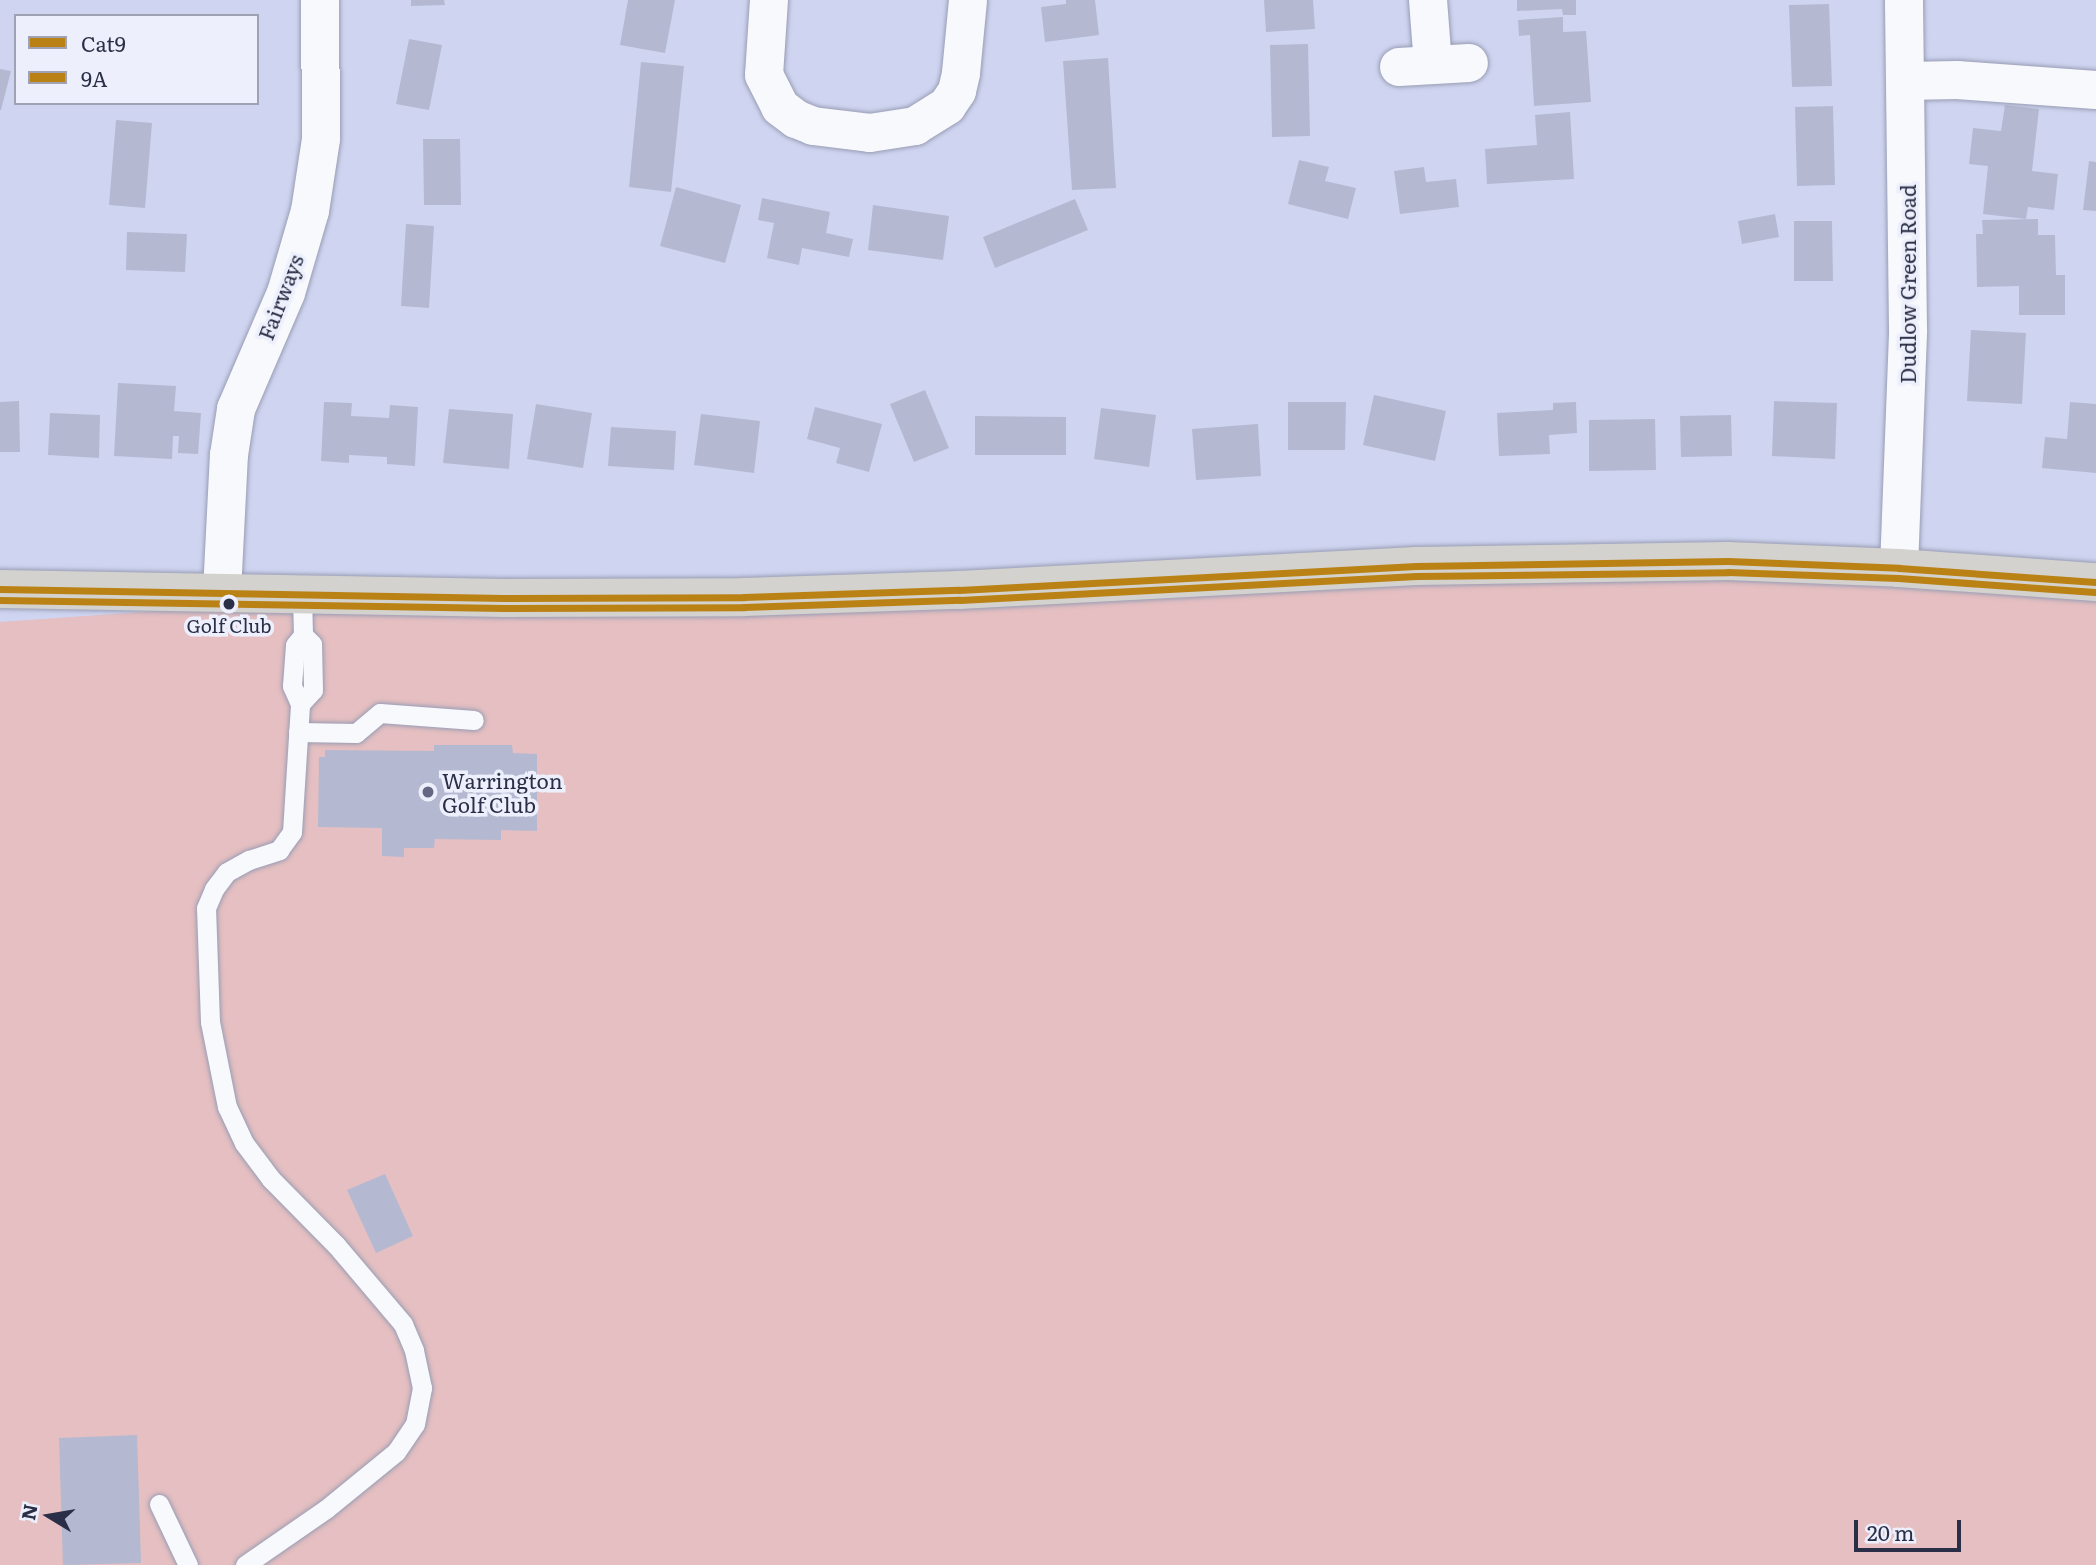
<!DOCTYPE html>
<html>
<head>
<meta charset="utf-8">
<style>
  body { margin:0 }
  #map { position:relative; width:2096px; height:1565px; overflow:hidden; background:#cfd5f1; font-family:Literata,serif }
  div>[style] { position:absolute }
  .green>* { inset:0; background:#e5bfc1 }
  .building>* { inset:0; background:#b4b9d1 }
  .roads { filter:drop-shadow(0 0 2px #999db4) drop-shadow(0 0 2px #999db4) }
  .service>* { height:19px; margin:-9.5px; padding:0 9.5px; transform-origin:9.5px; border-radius:9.5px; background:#f8f9fd }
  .minor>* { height:38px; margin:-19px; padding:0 19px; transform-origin:19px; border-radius:19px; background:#f8f9fd }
  .trunk>* { height:38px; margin:-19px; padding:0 19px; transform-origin:19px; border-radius:19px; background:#d4d2ce }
  .bus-1>* { height:7px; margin:-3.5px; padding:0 3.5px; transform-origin:3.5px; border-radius:3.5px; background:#ba8215 }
  .bus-2>* { height:7px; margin:-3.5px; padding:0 3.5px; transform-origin:3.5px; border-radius:3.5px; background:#ba8215 }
  .dots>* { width:19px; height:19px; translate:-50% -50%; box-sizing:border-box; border:4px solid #edf0fc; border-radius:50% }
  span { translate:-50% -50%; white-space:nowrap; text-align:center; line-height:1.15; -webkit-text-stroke:7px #edf0fc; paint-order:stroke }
  .bus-label { font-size:19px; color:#2a2e46 }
  .street-label { font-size:21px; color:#2a2e46 }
  .poi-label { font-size:21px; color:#2a2e46 }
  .left { translate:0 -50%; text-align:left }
  .legend { position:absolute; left:14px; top:14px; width:245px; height:91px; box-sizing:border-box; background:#edf0fc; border:2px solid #9fa2b3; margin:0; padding:9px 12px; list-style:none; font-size:21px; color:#2a2e46 }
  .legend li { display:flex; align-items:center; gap:14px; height:35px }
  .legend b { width:35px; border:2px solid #9fa2b3 }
  .north { position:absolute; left:14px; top:1481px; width:70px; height:70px; -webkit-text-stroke:5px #edf0fc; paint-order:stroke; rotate:281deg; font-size:19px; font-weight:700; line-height:28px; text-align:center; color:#2a2e46 }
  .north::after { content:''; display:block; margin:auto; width:24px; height:32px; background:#2a2e46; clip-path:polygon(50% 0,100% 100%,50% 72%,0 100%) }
  .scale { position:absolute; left:1854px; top:1520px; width:107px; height:32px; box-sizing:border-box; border:4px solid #2a2e46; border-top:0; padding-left:9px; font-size:21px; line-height:24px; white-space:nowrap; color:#2a2e46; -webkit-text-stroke:5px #edf0fc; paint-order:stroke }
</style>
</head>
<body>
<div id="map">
  <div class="green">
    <i style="clip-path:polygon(1320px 570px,2096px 582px,2096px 1565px,0 1565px,0 622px,356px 597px)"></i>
  </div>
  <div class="building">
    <i style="clip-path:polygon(411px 0,444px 0,445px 5px,411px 6px)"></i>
    <i style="clip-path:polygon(628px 0,675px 0,665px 53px,620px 45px)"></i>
    <i style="clip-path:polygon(1066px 0,1095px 0,1099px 35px,1045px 42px,1041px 7px,1066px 4px)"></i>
    <i style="clip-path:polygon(1264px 0,1313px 0,1315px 29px,1266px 32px)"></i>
    <i style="clip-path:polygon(1517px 0,1576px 0,1576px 15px,1563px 15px,1562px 9px,1517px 11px)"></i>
    <i style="clip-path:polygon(1829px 4px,1832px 86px,1792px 87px,1789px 5px)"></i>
    <i style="clip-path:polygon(1563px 17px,1563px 32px,1586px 31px,1591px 102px,1534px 106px,1530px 35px,1519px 36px,1518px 20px)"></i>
    <i style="clip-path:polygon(409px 39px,442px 45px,429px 110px,396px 104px)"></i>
    <i style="clip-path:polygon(1308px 44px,1310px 136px,1272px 137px,1270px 45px)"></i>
    <i style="clip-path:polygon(1108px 58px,1116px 188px,1072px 190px,1063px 61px)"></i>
    <i style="clip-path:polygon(641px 62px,684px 66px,671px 192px,629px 187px)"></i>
    <i style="clip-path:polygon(0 69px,11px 71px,1px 110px,0 110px)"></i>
    <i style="clip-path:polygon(2005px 105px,2039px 109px,2032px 171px,2058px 174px,2054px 210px,2028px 207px,2026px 219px,1983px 214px,1988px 166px,1969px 164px,1973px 128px,2001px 131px)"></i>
    <i style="clip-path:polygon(1833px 106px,1835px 185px,1797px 186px,1795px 107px)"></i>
    <i style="clip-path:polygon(1570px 112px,1574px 179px,1487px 184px,1485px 149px,1537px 145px,1535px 115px)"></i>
    <i style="clip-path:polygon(116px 120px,152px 123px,145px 208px,109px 205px)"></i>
    <i style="clip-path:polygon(423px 139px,460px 139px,461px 205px,424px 205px)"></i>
    <i style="clip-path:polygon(1299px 160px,1329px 167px,1325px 181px,1356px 188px,1348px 219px,1288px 204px)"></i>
    <i style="clip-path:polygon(2089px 161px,2096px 162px,2096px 211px,2083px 210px)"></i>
    <i style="clip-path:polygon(1424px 167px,1426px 182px,1456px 179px,1459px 207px,1400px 214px,1394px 171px)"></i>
    <i style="clip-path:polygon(676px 187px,741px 205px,725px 263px,660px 246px)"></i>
    <i style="clip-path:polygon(762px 198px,830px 212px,826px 233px,853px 239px,849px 257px,802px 248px,799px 265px,767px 258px,774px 223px,758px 220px)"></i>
    <i style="clip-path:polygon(1075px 199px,1088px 230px,995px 268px,983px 237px)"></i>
    <i style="clip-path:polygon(873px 205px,949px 216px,943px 260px,868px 250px)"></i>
    <i style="clip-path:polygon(1775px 214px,1779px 237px,1742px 244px,1738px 221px)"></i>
    <i style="clip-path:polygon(2038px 219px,2038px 235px,2055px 235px,2056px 275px,2065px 275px,2065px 315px,2019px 315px,2019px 286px,1977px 287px,1976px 234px,1983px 234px,1982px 220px)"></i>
    <i style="clip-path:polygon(1794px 221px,1832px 221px,1833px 281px,1794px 281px)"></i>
    <i style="clip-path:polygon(406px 224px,434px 226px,429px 308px,401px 306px)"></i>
    <i style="clip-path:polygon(127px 232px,187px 234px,185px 272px,126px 270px)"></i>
    <i style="clip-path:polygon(1971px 330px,2026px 333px,2022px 404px,1967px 401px)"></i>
    <i style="clip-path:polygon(118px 383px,176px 386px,174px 411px,201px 413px,198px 454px,178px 453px,179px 436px,173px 436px,172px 459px,114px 456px)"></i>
    <i style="clip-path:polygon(925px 390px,949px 448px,914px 462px,890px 404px)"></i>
    <i style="clip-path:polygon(1374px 395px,1446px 411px,1435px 461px,1363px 445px)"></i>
    <i style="clip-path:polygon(19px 401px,20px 452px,0 452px,0 402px)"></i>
    <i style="clip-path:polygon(1774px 401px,1837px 403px,1835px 459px,1772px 456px)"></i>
    <i style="clip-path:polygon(324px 402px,352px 403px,351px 416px,371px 417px,389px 418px,390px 405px,418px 407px,415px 466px,387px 464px,387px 457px,349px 455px,349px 463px,321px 461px)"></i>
    <i style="clip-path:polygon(1288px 402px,1346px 402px,1345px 450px,1288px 450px)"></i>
    <i style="clip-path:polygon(1576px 402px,1577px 433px,1549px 435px,1550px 454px,1499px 456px,1497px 413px,1553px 410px,1553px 403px)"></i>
    <i style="clip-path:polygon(2070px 402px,2096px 404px,2096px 473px,2042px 468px,2045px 437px,2067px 439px)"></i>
    <i style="clip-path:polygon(536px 404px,592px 413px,583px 468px,527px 459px)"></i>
    <i style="clip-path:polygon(815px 407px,882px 424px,869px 472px,836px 463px,840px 448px,807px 439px)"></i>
    <i style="clip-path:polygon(1101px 408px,1156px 415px,1149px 467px,1094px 459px)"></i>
    <i style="clip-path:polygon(449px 409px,513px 414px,509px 469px,443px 463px)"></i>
    <i style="clip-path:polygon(50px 413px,100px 415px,99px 458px,48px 455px)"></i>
    <i style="clip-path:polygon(701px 414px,760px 421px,754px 473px,694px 465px)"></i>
    <i style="clip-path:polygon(1731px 415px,1732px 456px,1681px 457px,1680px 416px)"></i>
    <i style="clip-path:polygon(975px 416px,1066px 417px,1066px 455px,975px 455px)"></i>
    <i style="clip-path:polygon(1655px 419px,1656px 470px,1589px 471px,1589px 420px)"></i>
    <i style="clip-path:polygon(1258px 424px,1261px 476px,1196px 480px,1192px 429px)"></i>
    <i style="clip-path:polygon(611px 427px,676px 431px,674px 470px,608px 466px)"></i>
    <i style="clip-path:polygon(434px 745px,512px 745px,513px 753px,537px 754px,537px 831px,501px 830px,501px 840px,435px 839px,434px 848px,404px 848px,404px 857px,382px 856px,382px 828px,318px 827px,319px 757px,325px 757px,325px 750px,434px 751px)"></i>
    <i style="clip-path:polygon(385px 1174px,413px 1236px,376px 1253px,347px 1190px)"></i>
    <i style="clip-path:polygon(137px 1435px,141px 1563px,63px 1565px,59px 1438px)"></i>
  </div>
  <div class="roads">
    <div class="service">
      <i style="left:300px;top:704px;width:19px;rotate:-47deg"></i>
      <i style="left:313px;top:690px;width:46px;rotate:-91.2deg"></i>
      <i style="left:312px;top:644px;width:13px;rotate:-135deg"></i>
      <i style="left:298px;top:732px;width:58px;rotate:1deg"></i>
      <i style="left:356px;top:733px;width:31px;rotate:-40deg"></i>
      <i style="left:380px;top:713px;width:94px;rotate:4.3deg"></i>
      <i style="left:159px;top:1504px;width:68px;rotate:64.6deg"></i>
      <i style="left:245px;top:1565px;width:98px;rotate:-34.7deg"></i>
      <i style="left:326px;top:1509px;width:90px;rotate:-39.2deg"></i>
      <i style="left:396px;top:1452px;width:34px;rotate:-56deg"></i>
      <i style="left:415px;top:1424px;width:37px;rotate:-79deg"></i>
      <i style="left:422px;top:1388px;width:39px;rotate:-102deg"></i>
      <i style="left:414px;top:1350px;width:28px;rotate:-113deg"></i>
      <i style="left:403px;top:1324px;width:104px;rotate:-130.3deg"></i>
      <i style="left:336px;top:1245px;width:93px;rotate:-134.6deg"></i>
      <i style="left:271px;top:1179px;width:45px;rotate:-126.9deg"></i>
      <i style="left:244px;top:1143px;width:40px;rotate:-115deg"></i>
      <i style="left:227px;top:1107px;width:87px;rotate:-101.3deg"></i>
      <i style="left:210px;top:1022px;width:114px;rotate:-92deg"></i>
      <i style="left:206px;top:908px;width:21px;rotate:-67deg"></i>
      <i style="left:214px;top:889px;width:21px;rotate:-53deg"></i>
      <i style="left:227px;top:872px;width:25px;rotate:-29deg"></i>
      <i style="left:249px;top:860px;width:32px;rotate:-18deg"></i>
      <i style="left:279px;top:850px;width:22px;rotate:-54deg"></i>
      <i style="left:292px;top:832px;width:128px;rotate:-86.4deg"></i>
      <i style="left:300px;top:704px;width:20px;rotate:-114deg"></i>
      <i style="left:292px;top:686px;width:41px;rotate:-85.8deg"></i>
      <i style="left:295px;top:645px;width:13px;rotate:-51deg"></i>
      <i style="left:303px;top:635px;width:42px;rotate:-91.4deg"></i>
    </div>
    <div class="minor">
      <i style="left:769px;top:0;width:75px;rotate:93.8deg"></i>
      <i style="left:764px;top:75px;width:36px;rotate:63deg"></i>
      <i style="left:780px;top:107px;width:20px;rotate:37deg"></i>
      <i style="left:796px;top:119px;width:18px;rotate:22deg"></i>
      <i style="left:813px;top:126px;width:57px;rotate:7deg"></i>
      <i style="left:870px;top:133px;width:46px;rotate:-8.8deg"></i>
      <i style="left:915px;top:126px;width:38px;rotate:-32deg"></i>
      <i style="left:947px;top:106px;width:18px;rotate:-56deg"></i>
      <i style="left:957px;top:91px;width:18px;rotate:-77deg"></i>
      <i style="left:961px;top:73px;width:73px;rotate:-84.5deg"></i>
      <i style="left:1428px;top:0;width:65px;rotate:85.6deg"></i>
      <i style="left:1399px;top:67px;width:70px;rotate:-3.3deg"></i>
      <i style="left:1905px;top:81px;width:52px;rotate:-1.1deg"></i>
      <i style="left:1957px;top:80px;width:139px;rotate:4.1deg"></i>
      <i style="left:1899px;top:568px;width:238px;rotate:-87.8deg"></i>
      <i style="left:1908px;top:330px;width:330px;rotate:-90.7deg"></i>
      <i style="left:222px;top:592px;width:137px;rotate:-87.1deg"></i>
      <i style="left:229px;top:455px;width:47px;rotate:-81.3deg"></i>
      <i style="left:236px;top:409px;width:126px;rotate:-66.7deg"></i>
      <i style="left:286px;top:293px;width:85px;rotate:-73.7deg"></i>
      <i style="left:310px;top:211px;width:73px;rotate:-81.3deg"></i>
      <i style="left:321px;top:139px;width:139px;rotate:-90.4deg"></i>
    </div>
    <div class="trunk">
      <i style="left:0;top:589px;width:504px;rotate:1.02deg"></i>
      <i style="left:504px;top:598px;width:240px;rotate:-0.2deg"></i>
      <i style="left:744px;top:597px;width:215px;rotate:-1.9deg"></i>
      <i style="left:959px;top:590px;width:458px;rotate:-3deg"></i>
      <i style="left:1416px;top:566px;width:312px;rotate:-0.9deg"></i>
      <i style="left:1728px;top:561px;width:171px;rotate:2.3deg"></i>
      <i style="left:1899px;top:568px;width:197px;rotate:4.1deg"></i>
    </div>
  </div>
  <div class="bus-1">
    <i style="left:0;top:589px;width:504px;rotate:1.02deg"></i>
    <i style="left:504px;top:598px;width:240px;rotate:-0.2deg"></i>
    <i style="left:744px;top:597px;width:215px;rotate:-1.9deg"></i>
    <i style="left:959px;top:590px;width:458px;rotate:-3deg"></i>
    <i style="left:1416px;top:566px;width:312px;rotate:-0.9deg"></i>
    <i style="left:1728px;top:561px;width:171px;rotate:2.3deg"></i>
    <i style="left:1899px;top:568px;width:197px;rotate:4.1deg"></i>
  </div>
  <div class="bus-2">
    <i style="left:0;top:600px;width:504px;rotate:0.91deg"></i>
    <i style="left:504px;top:608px;width:240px;rotate:-0.2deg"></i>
    <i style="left:744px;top:607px;width:216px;rotate:-1.9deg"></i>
    <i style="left:960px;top:600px;width:457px;rotate:-3deg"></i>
    <i style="left:1416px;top:576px;width:312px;rotate:-0.7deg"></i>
    <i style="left:1728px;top:572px;width:170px;rotate:2deg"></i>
    <i style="left:1898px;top:578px;width:197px;rotate:4.1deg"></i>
  </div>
  <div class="dots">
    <i style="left:229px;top:604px;background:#2a2e46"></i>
    <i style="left:428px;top:792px;background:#646882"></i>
  </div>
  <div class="bus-label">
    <span style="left:229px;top:626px">Golf Club</span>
  </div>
  <div class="street-label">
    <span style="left:1907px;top:284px;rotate:-90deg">Dudlow Green Road</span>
    <span style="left:280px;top:297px;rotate:-69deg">Fairways</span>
  </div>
  <div class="poi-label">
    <span class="left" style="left:442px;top:792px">Warrington<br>Golf Club</span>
  </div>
  <ul class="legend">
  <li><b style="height:9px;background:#ba8215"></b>Cat9</li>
  <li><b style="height:9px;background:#ba8215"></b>9A</li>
  </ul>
  <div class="north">N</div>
  <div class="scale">20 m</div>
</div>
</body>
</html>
